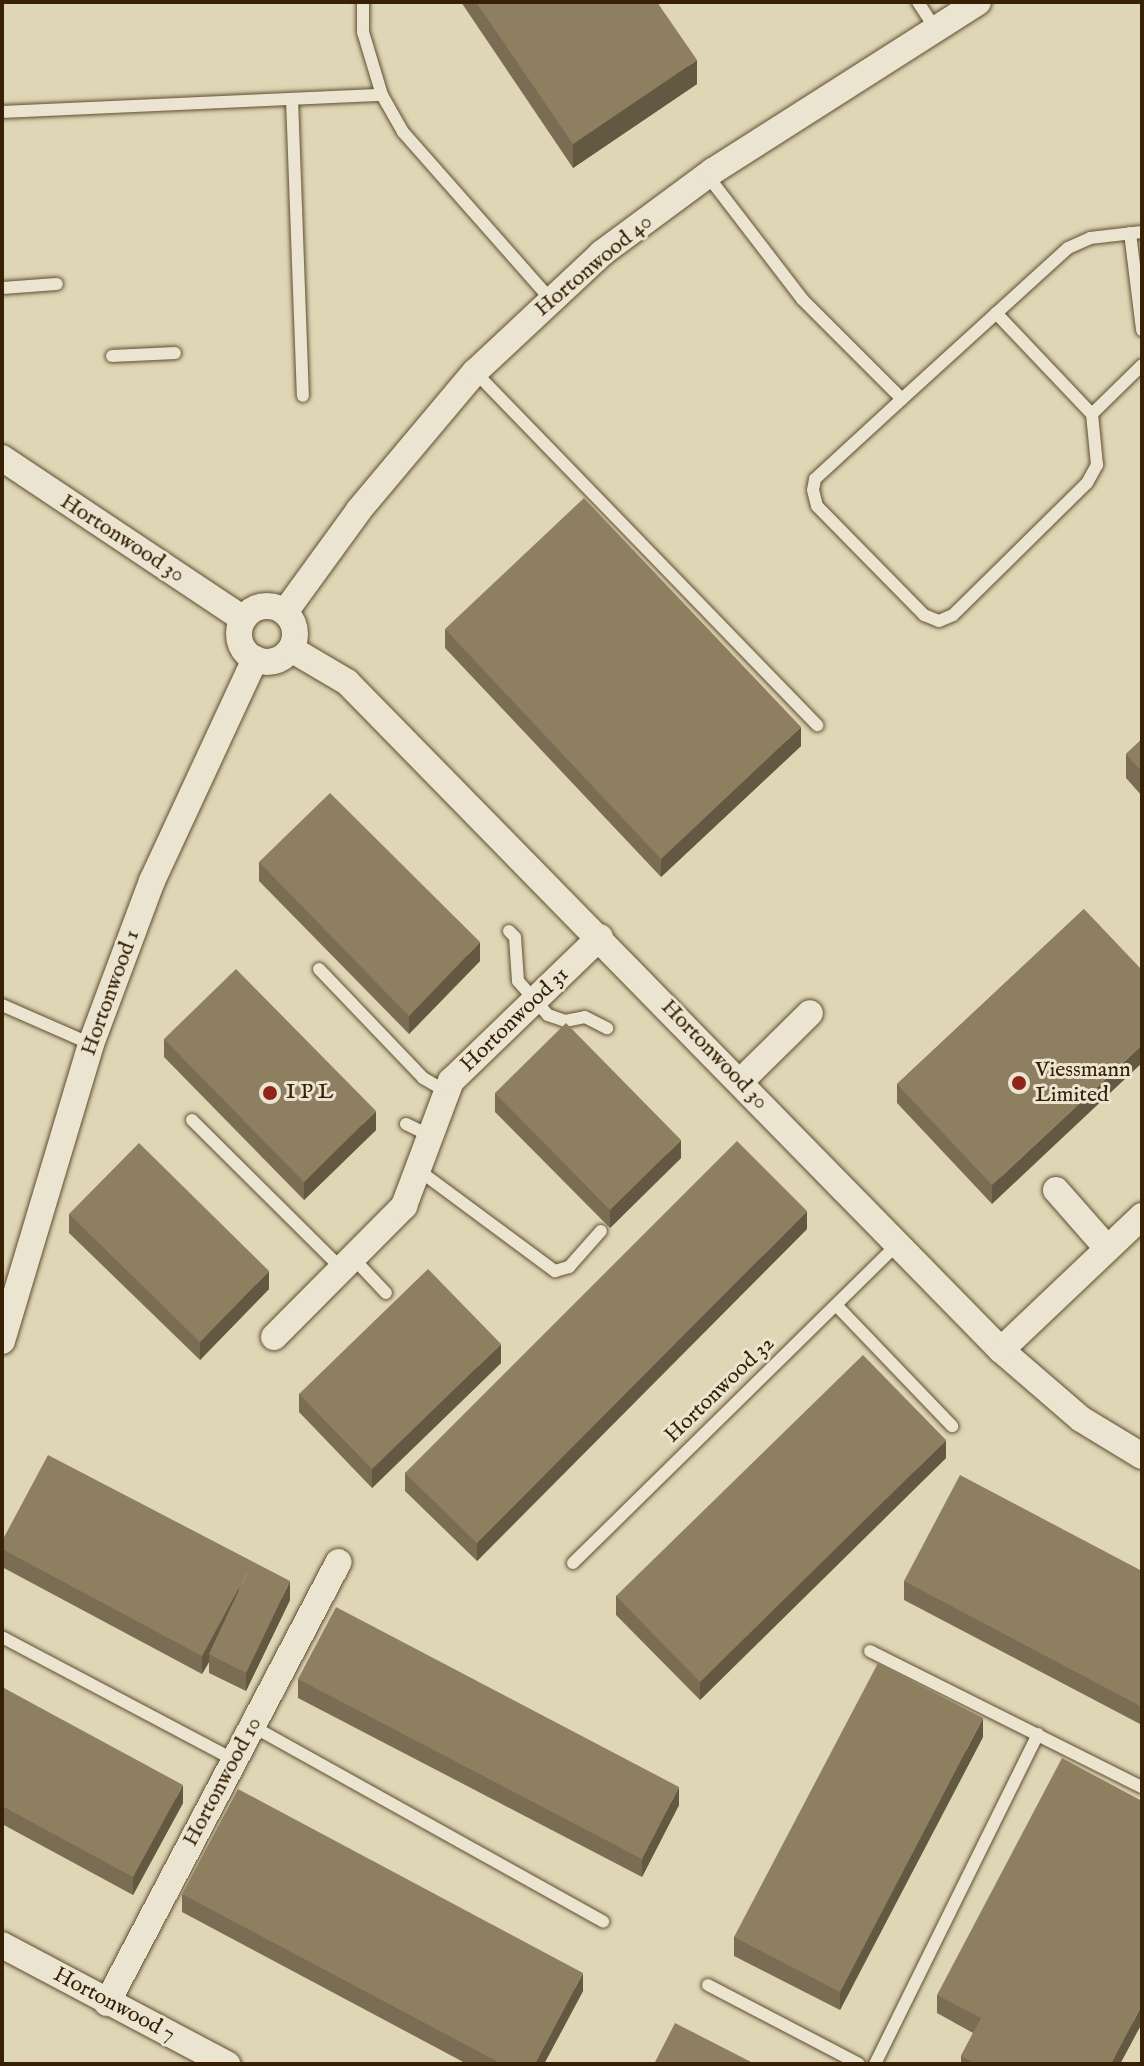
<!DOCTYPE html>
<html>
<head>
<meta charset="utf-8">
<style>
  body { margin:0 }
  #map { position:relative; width:1144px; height:2066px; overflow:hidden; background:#dfd6b6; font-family:"IM FELL English",serif }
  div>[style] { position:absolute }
  .roads { filter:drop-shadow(0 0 2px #614e30) drop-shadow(0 0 2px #614e30) }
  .service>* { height:12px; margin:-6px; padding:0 6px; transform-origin:6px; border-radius:6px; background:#eae4d0 }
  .minor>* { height:26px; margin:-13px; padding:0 13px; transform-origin:13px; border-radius:13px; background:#eae4d0 }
  .minor>.ring { margin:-13px; padding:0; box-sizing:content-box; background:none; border:26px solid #eae4d0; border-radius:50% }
  .wall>* { inset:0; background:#7a6d53 }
  .shaded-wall>* { inset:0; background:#635943 }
  .building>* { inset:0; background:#8e7f60 }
  .dots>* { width:22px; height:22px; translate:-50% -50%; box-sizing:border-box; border:4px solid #eae4d0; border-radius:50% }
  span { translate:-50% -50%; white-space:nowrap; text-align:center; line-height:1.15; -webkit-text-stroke:6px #eae4d0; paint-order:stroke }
  .street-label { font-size:22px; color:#372003 }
  .poi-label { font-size:22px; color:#372003 }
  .left { translate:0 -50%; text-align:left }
  .frame { position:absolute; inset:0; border:4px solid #372003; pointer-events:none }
</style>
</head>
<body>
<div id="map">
  <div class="roads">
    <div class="service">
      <i style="left:363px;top:2px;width:30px;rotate:90deg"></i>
      <i style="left:363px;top:32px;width:66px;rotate:73.2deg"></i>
      <i style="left:382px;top:95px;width:43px;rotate:60.4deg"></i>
      <i style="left:403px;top:132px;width:224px;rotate:48.6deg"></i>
      <i style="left:918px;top:2px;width:31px;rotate:57deg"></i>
      <i style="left:292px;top:99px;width:297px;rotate:87.9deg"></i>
      <i style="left:2px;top:112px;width:380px;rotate:-2.6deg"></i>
      <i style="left:707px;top:175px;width:156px;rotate:52.5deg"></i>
      <i style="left:802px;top:299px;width:141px;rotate:45deg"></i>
      <i style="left:902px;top:399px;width:118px;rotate:137.4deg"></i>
      <i style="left:815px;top:479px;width:11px;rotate:100deg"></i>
      <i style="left:813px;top:490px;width:16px;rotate:76deg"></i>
      <i style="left:817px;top:506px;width:153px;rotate:45.5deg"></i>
      <i style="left:924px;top:615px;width:16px;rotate:22deg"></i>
      <i style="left:939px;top:621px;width:15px;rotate:-23deg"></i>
      <i style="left:953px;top:615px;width:188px;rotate:-44.6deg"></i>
      <i style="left:1087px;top:483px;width:21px;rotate:-61deg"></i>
      <i style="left:1097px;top:465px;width:51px;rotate:-95.6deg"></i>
      <i style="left:1130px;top:233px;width:98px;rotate:82.9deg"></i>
      <i style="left:2px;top:288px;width:55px;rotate:-4.2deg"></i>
      <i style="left:996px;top:313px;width:139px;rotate:46.5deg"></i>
      <i style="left:1092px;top:414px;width:70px;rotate:-44.4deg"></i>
      <i style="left:112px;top:356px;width:63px;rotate:-2.7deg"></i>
      <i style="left:475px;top:372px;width:492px;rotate:45.9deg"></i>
      <i style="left:902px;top:399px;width:224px;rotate:-42.3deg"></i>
      <i style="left:1068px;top:248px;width:24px;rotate:-24deg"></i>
      <i style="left:1090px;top:238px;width:52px;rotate:-6.6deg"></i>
      <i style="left:509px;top:931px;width:8px;rotate:45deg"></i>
      <i style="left:515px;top:937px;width:44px;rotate:86.1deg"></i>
      <i style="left:518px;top:981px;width:45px;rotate:48.6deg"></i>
      <i style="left:548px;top:1015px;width:18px;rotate:19deg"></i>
      <i style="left:565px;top:1021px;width:20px;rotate:-11deg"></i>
      <i style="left:585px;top:1017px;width:25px;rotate:27deg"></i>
      <i style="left:319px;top:969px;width:151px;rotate:46.3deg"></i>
      <i style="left:423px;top:1078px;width:28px;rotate:30deg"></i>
      <i style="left:2px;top:1005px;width:97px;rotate:23.7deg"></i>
      <i style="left:192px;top:1120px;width:211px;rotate:44.8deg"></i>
      <i style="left:406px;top:1124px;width:25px;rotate:26deg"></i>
      <i style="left:417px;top:1169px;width:172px;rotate:36.5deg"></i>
      <i style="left:555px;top:1271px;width:15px;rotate:-16deg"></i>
      <i style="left:569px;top:1267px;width:48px;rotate:-48.4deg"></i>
      <i style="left:353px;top:1258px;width:48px;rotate:46.7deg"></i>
      <i style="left:836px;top:1305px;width:168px;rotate:46.2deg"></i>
      <i style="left:573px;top:1563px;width:453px;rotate:-44.5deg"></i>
      <i style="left:2px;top:1637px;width:263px;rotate:27.9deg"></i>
      <i style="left:870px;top:1651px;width:304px;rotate:26.6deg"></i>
      <i style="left:252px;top:1726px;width:402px;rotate:29.1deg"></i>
      <i style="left:708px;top:1985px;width:170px;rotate:27.6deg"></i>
      <i style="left:875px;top:2064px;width:368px;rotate:-63.7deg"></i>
    </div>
    <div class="minor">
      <i style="left:2px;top:458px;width:290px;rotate:33.7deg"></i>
      <i class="ring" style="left:239px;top:606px;width:30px;height:30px"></i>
      <i style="left:285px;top:612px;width:126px;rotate:-54deg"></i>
      <i style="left:359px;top:510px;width:180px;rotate:-50deg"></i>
      <i style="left:475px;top:372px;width:174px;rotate:-43.1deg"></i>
      <i style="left:602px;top:253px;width:138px;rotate:-36.5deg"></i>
      <i style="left:713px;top:171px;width:314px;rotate:-32.5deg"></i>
      <i style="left:291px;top:649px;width:65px;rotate:30.5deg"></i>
      <i style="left:347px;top:682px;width:935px;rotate:45.61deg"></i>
      <i style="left:1001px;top:1350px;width:106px;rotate:40.8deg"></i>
      <i style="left:1081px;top:1419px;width:71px;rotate:31.2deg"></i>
      <i style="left:740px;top:1082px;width:98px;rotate:-44.6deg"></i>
      <i style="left:1056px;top:1190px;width:77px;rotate:48.7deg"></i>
      <i style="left:274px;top:1337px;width:185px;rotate:-45.2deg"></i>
      <i style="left:404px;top:1206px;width:134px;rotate:-69.4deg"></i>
      <i style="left:451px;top:1081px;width:207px;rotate:-44deg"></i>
      <i style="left:2px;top:1341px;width:310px;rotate:-73.3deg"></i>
      <i style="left:91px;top:1044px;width:174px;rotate:-69.5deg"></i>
      <i style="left:152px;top:881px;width:245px;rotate:-65.1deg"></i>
      <i style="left:1001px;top:1350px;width:195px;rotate:-43.5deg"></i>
      <i style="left:2px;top:1945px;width:255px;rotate:27.9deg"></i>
      <i style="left:107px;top:2003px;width:498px;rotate:-62.3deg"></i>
    </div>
  </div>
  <div class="wall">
    <i style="clip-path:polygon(461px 2px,657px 2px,697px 84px,573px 168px)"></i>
    <i style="clip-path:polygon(445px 629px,801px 746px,661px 877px,445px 648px)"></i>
    <i style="clip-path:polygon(1142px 739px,1142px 796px,1126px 778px,1126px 754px)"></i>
    <i style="clip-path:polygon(259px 862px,480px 961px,409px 1034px,259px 881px)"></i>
    <i style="clip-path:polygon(1084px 909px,992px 1204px,897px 1103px,897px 1084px)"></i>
    <i style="clip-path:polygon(164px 1039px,376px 1130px,304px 1200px,164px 1057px)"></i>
    <i style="clip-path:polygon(495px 1093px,681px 1158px,610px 1228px,495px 1112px)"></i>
    <i style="clip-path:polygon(69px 1214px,269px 1289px,200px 1360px,69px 1233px)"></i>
    <i style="clip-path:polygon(807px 1229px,477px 1561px,405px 1491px,405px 1473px)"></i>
    <i style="clip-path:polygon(501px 1363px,372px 1488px,299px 1412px,299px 1394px)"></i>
    <i style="clip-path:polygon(946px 1458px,700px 1700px,616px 1615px,616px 1596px)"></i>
    <i style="clip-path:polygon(2px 1541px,290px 1600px,246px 1691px,209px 1673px,209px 1662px,202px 1674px,2px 1567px)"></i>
    <i style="clip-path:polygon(1142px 1571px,1142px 1725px,904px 1600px,904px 1581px)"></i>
    <i style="clip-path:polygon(298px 1679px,679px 1805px,642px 1877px,298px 1698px)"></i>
    <i style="clip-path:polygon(2px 1687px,183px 1803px,133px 1895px,2px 1824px)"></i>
    <i style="clip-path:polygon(983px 1737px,840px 2010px,734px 1956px,734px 1937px)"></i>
    <i style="clip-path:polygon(182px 1894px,583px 1991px,544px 2064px,467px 2064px,182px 1912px)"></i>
    <i style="clip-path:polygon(937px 1995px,1142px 2023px,1120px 2064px,961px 2064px,961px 2056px,973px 2033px,937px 2013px)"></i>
  </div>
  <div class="shaded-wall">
    <i style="clip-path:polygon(697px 60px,697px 84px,573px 168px,573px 144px)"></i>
    <i style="clip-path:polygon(801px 727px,801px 746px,661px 877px,661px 859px)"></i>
    <i style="clip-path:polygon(480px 942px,480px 961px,409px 1034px,409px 1016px)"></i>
    <i style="clip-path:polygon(1142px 1045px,1142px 1063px,992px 1204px,992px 1185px)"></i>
    <i style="clip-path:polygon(376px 1111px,376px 1130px,304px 1200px,304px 1182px)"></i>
    <i style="clip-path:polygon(681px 1140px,681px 1158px,610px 1228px,610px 1210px)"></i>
    <i style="clip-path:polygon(807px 1211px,807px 1229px,477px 1561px,477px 1543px)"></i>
    <i style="clip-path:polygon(269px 1271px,269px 1289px,200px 1360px,200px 1342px)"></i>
    <i style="clip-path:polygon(501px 1344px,501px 1363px,372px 1488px,372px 1469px)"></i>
    <i style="clip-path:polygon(946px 1440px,946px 1458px,700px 1700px,700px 1682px)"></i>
    <i style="clip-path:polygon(248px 1571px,209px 1654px,209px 1662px,202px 1674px,202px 1656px)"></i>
    <i style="clip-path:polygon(290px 1581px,290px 1600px,246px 1691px,246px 1673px)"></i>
    <i style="clip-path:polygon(983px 1718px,983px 1737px,840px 2010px,840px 1992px)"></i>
    <i style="clip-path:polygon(183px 1785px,183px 1803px,133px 1895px,133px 1877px)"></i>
    <i style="clip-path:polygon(679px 1787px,679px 1805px,642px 1877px,642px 1859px)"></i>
    <i style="clip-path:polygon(583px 1973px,583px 1991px,544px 2064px,535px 2064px)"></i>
    <i style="clip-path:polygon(1142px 2005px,1142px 2023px,1120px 2064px,1111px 2064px)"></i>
  </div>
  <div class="building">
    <i style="clip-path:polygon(476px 2px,657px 2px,697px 60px,573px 144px)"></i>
    <i style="clip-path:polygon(584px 498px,801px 727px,661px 859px,445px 629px)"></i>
    <i style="clip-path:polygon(1142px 739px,1142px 772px,1126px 754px)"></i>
    <i style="clip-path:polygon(330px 793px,480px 942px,409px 1016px,259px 862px)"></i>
    <i style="clip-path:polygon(1084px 909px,1142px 970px,1142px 1045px,992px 1185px,897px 1084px)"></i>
    <i style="clip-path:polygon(236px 969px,376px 1111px,304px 1182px,164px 1039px)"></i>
    <i style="clip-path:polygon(566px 1023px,681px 1140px,610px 1210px,495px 1093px)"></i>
    <i style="clip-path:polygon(737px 1141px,807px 1211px,477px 1543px,405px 1473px)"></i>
    <i style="clip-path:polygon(139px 1143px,269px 1271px,200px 1342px,69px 1214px)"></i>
    <i style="clip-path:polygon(428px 1269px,501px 1344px,372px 1469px,299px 1394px)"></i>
    <i style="clip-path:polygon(863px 1355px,946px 1440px,700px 1682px,616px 1596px)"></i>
    <i style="clip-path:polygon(48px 1455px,290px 1581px,246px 1673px,209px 1654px,248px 1571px,202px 1656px,2px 1549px,2px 1541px)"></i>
    <i style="clip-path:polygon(960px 1475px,1142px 1571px,1142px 1707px,904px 1581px)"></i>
    <i style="clip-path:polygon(336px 1607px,679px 1787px,642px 1859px,298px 1679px)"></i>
    <i style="clip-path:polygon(878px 1663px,983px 1718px,840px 1992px,734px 1937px)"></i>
    <i style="clip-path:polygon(2px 1687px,183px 1785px,133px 1877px,2px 1806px)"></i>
    <i style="clip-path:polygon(1062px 1758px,1142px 1801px,1142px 2005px,1111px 2064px,976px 2064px,961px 2056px,981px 2018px,937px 1995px)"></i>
    <i style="clip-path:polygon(238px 1789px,583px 1973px,535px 2064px,502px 2064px,182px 1894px)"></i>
    <i style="clip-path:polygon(675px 2023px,755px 2064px,654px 2064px)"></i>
  </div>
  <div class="dots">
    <i style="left:1019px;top:1083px;background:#8f2418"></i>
    <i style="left:270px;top:1093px;background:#8f2418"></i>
  </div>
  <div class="street-label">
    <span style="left:594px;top:266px;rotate:-40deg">Hortonwood 40</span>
    <span style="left:122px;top:539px;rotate:33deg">Hortonwood 30</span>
    <span style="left:111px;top:993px;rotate:-70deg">Hortonwood 1</span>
    <span style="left:515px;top:1020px;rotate:-44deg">Hortonwood 31</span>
    <span style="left:714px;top:1055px;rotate:46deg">Hortonwood 30</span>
    <span style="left:720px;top:1390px;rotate:-44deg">Hortonwood 32</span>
    <span style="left:223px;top:1782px;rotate:-62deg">Hortonwood 10</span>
    <span style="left:114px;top:2005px;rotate:28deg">Hortonwood 7</span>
  </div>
  <div class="poi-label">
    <span class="left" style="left:1035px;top:1083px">Viessmann<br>Limited</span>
    <span class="left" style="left:286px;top:1093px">I P L</span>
  </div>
  <div class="frame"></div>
</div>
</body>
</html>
